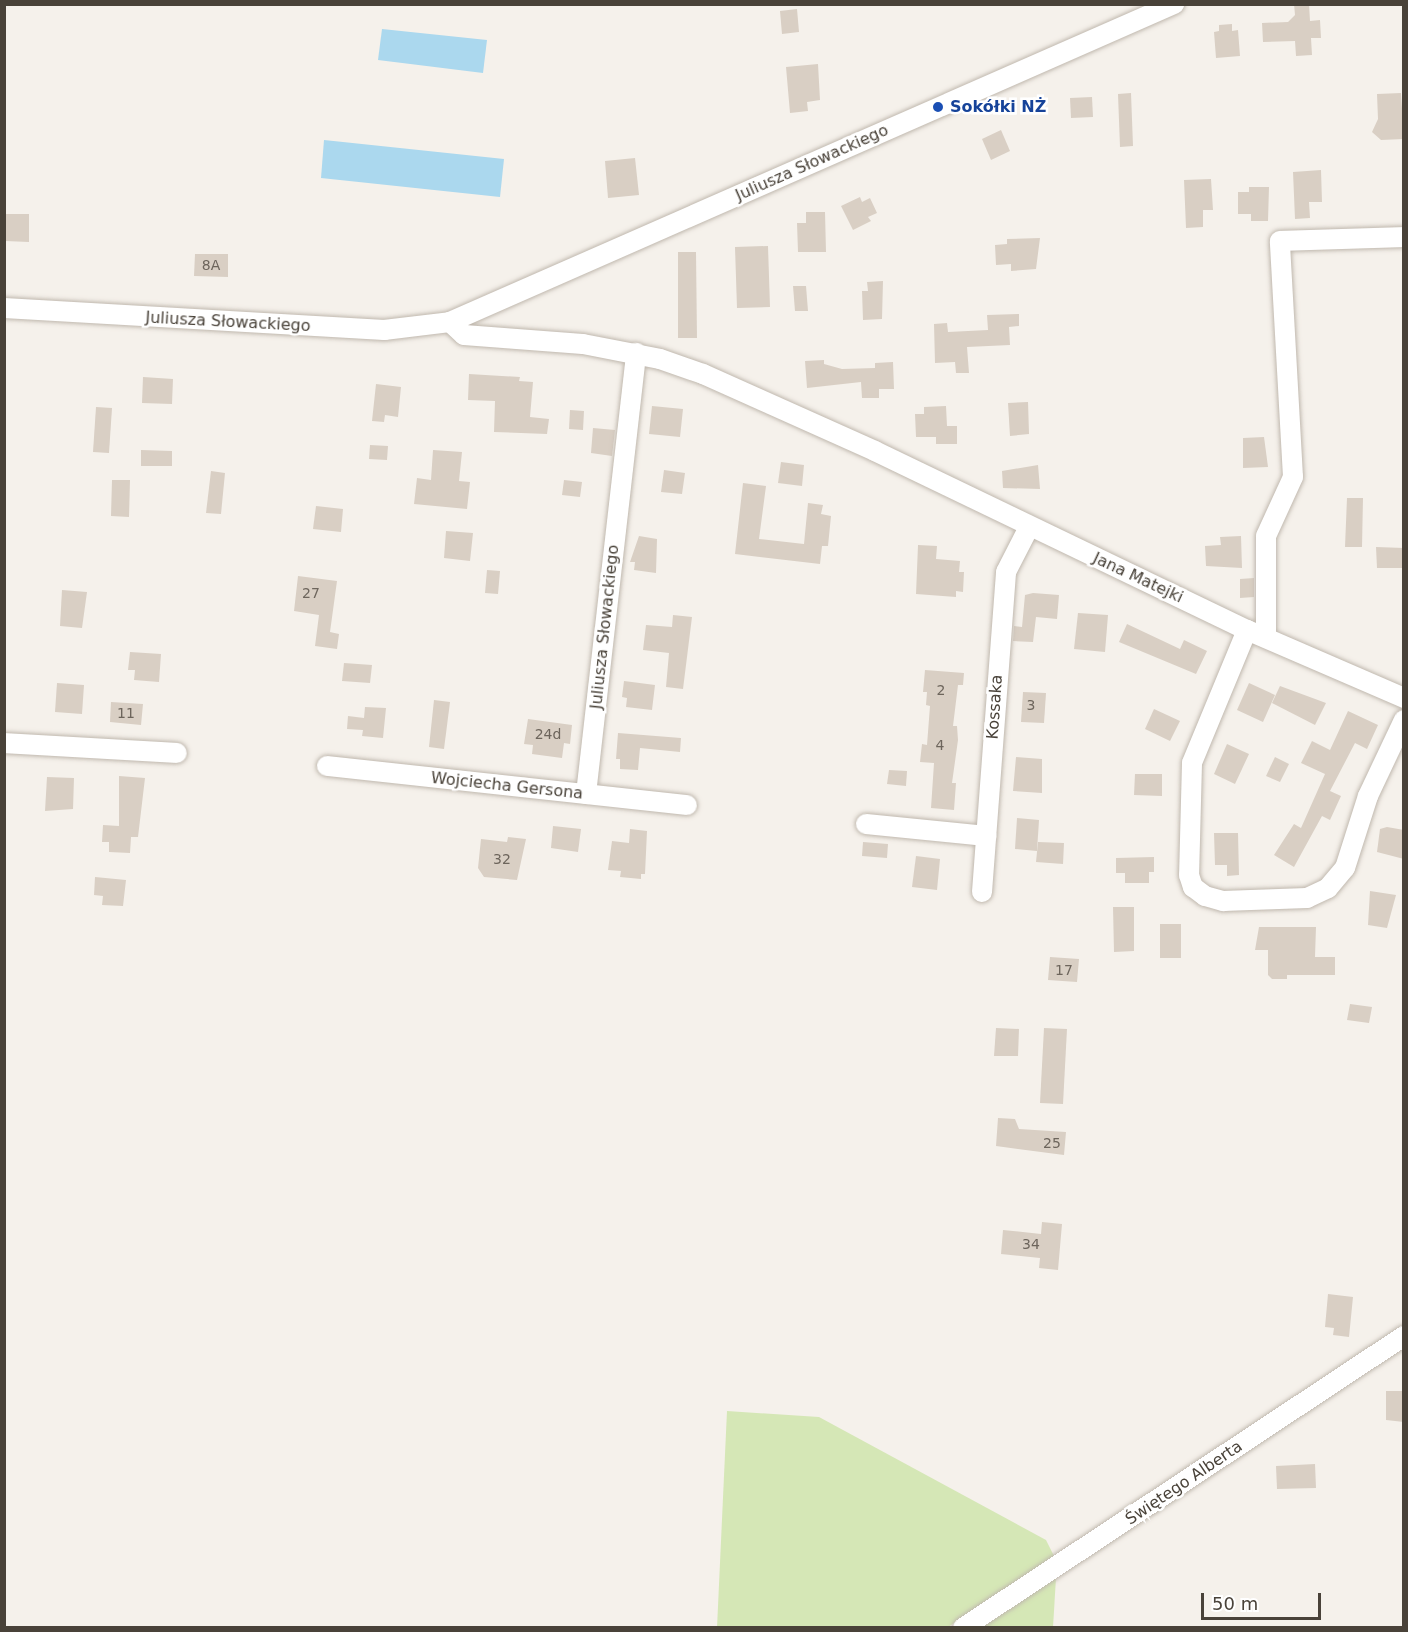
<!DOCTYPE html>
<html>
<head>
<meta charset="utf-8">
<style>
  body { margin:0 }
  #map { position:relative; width:1408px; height:1632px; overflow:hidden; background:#f5f1eb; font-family:"DejaVu Sans",sans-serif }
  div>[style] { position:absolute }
  .green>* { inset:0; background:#d5e7b6 }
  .water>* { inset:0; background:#abd8ee }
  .building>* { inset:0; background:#d9cfc4 }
  .roads { filter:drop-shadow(0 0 2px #c0b8ae) drop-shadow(0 0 2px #c0b8ae) }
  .street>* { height:20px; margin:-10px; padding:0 10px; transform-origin:10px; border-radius:10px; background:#fff }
  .dots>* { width:16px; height:16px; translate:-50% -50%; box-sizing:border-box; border:3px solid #fff; border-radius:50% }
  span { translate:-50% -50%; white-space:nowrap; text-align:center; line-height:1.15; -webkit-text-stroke:5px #fff; paint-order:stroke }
  .number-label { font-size:14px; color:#6d655c }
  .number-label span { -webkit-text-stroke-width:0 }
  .transit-label { font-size:16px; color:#164399; font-weight:700 }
  .left { translate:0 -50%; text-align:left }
  .street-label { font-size:16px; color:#494239 }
  .frame { position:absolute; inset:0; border:6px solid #494239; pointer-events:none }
  .scale { position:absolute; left:1201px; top:1593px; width:120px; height:27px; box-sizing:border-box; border:3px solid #494239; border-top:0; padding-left:8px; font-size:18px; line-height:21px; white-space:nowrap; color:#494239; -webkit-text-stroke:4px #fff; paint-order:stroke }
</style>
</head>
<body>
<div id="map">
  <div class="green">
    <i style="clip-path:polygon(727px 1411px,819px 1417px,1046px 1540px,1055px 1558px,948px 1627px,717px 1628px)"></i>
    <i style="clip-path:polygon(1056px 1578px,1053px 1627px,983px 1627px)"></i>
  </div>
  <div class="water">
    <i style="clip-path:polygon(382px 29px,487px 40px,483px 73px,378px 60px)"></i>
    <i style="clip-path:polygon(324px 140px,504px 159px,500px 197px,321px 178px)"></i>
  </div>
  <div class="building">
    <i style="clip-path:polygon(1294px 4px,1309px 4px,1310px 21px,1320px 20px,1321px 38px,1311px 38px,1312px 55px,1296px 56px,1295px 41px,1263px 42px,1262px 23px,1288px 22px,1295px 15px)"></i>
    <i style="clip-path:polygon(797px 9px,799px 32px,782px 34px,780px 11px)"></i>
    <i style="clip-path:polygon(1232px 24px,1232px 31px,1238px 30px,1240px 56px,1216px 58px,1214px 32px,1219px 31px,1219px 25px)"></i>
    <i style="clip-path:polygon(818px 64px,820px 100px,807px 102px,808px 111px,790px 113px,786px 67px)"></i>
    <i style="clip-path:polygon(1131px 93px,1133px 146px,1120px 147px,1118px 94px)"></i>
    <i style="clip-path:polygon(1401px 93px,1404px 139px,1381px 140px,1372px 132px,1378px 119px,1377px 94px)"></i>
    <i style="clip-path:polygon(1092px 97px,1093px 117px,1071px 118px,1070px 98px)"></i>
    <i style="clip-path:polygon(1001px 130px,1010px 151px,991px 160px,982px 139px)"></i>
    <i style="clip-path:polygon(635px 158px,639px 195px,608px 198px,605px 161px)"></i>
    <i style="clip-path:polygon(1321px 170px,1322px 202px,1309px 202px,1310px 218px,1295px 219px,1293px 172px)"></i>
    <i style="clip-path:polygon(1211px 179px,1213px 210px,1203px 210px,1203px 227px,1186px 228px,1184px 180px)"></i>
    <i style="clip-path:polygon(1249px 187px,1269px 187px,1268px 221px,1251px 221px,1251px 214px,1238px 214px,1238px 192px,1249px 192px)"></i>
    <i style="clip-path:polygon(860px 197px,862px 202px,870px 198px,877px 213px,868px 217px,871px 221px,853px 230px,841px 206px)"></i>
    <i style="clip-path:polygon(806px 212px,825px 212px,826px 252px,798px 252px,797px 223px,806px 223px)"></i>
    <i style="clip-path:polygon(5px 214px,29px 214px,29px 242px,5px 241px)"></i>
    <i style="clip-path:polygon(1040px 238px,1036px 269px,1011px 271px,1011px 264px,996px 265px,995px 245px,1007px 244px,1007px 239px)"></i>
    <i style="clip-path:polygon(768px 246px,770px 307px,737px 308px,735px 247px)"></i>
    <i style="clip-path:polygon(678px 252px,696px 252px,697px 338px,678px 338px)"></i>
    <i style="clip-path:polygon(195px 254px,228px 254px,228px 277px,194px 276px)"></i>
    <i style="clip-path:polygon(883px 281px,882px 319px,863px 320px,862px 291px,868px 291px,867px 282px)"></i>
    <i style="clip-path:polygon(793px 286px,806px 286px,808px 311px,795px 311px)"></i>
    <i style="clip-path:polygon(1019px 314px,1019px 326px,1009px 327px,1010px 345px,967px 347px,969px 373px,956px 373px,955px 362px,935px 363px,934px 324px,947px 323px,948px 332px,988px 330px,987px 315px)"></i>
    <i style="clip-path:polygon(824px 360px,824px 364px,842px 369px,875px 368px,875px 363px,893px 362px,894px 389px,879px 389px,879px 398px,862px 398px,861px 382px,807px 388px,805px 361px)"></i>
    <i style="clip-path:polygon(469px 374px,520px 377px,519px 381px,533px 382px,530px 417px,549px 419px,547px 434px,494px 432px,495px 401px,468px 400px)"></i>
    <i style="clip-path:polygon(143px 377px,173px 379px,172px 404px,142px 403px)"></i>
    <i style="clip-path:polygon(376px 384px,401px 387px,398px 417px,385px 415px,384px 422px,372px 421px)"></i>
    <i style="clip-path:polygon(1028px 402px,1029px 434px,1010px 436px,1008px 403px)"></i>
    <i style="clip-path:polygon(652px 406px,683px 409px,680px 437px,649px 434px)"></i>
    <i style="clip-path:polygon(946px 406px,947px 426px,957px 426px,957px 444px,936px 444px,936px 437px,916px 437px,915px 414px,924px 414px,924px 407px)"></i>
    <i style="clip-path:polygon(96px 407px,112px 408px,109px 453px,93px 452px)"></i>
    <i style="clip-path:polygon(570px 410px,584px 411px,583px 430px,569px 429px)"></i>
    <i style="clip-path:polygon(593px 428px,615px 430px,612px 456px,591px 453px)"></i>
    <i style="clip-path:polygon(1264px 437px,1268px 467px,1243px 468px,1243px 438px)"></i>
    <i style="clip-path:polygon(370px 445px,388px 446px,387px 460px,369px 459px)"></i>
    <i style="clip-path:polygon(141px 450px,172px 451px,172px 466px,141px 466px)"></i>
    <i style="clip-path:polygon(433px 450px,462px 452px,459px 481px,470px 482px,467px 509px,414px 504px,417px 478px,431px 480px)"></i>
    <i style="clip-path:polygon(781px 462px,804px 465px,802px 486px,778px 483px)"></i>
    <i style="clip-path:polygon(1038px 465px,1040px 489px,1003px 488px,1002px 471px)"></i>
    <i style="clip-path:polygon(664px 470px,685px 473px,682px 494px,661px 492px)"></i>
    <i style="clip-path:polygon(211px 471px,225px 473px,221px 514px,206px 513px)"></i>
    <i style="clip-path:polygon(112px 480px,130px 480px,129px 517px,111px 516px)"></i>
    <i style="clip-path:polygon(564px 480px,582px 482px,580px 497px,562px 495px)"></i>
    <i style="clip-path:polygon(743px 483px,766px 486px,759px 539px,804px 544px,808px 503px,823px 505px,821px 514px,831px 516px,828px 546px,822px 546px,820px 564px,735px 554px)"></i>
    <i style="clip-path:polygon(1347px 498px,1363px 498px,1362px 547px,1345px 547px)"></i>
    <i style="clip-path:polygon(316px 506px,343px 509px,341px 532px,313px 529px)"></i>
    <i style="clip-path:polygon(446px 531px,473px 533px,470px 561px,444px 558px)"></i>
    <i style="clip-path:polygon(639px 536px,657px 539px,656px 573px,634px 570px,635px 562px,630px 562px)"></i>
    <i style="clip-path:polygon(1241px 536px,1242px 568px,1206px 566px,1205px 546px,1221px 545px,1220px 537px)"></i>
    <i style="clip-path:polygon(918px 545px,937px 546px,936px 559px,960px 561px,959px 572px,964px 572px,963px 592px,956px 591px,956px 597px,916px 594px)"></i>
    <i style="clip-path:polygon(1376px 547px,1404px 548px,1404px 568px,1377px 568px)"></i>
    <i style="clip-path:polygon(487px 570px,500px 571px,498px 594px,485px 593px)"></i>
    <i style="clip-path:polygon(298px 576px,337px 581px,330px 632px,339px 634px,337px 649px,315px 646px,319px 615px,294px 611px)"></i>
    <i style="clip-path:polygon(1254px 578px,1254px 597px,1240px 598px,1240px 579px)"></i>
    <i style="clip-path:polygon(62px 590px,87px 592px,82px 628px,60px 626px)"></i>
    <i style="clip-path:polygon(1033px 593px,1059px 595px,1057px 619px,1036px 617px,1033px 642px,1013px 641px,1014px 626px,1022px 627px,1025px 595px)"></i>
    <i style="clip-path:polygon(1078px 613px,1108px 615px,1105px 652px,1074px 649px)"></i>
    <i style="clip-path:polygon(673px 615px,692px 617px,683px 689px,666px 687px,669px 653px,643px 650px,646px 625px,672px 627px)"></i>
    <i style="clip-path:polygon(1127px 624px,1180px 649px,1184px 640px,1207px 651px,1196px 674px,1119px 642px)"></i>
    <i style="clip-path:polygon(130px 652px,161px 654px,159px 682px,134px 680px,135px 670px,128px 670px)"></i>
    <i style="clip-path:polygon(344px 663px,372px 665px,370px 683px,342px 681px)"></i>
    <i style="clip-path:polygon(925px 670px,964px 673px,963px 685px,958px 685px,953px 726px,957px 726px,958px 740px,952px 783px,956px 783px,954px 810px,931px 808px,934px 763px,920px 762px,922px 744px,927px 745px,930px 706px,926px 705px,927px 692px,923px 692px)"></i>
    <i style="clip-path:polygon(624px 681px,655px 685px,652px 710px,626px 707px,627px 698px,622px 697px)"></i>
    <i style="clip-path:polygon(57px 683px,84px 685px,82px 714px,55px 712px)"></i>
    <i style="clip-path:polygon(1249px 683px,1275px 695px,1263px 722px,1237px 710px)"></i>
    <i style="clip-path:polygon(1280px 686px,1326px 703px,1315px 725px,1272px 703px)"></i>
    <i style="clip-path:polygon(1023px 692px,1046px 693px,1044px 723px,1021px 722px)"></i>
    <i style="clip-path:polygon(434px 700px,450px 702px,444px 749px,429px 747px)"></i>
    <i style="clip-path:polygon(111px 702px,143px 704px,141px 725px,110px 722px)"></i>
    <i style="clip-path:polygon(365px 707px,386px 708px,383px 738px,362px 736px,363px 730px,347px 729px,348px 716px,364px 718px)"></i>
    <i style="clip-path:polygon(1154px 709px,1180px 721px,1170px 741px,1145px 729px)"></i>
    <i style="clip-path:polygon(1348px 711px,1378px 725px,1367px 749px,1355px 743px,1330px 791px,1341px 796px,1330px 820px,1322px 816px,1294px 867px,1274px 855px,1294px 824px,1301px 828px,1325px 774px,1301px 763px,1312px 741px,1330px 750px)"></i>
    <i style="clip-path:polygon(528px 719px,572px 725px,570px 744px,564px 743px,562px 758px,532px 754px,533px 745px,524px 744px)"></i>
    <i style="clip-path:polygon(618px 733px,681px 738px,680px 752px,640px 748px,638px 770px,620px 769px,620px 759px,616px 759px)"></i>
    <i style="clip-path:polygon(1227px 744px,1249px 754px,1235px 784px,1214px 774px)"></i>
    <i style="clip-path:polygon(1016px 757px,1042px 759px,1042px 793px,1013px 791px)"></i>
    <i style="clip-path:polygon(1275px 757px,1289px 764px,1280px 782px,1266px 776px)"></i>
    <i style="clip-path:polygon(889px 770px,907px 771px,906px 786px,887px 784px)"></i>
    <i style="clip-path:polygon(1135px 774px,1162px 774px,1162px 796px,1134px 795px)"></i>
    <i style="clip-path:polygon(119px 776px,145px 778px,138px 837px,131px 837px,130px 853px,109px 852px,109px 842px,102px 842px,103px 825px,119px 826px)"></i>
    <i style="clip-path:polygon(47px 777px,74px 778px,73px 809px,45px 811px)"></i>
    <i style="clip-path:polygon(1017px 818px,1039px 820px,1037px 851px,1015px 849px)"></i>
    <i style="clip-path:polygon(553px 826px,581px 829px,578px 852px,551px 848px)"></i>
    <i style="clip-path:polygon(1387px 827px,1404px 830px,1404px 859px,1377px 852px,1380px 829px)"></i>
    <i style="clip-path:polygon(630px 829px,647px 831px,645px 874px,641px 874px,641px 879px,620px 877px,621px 871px,608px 870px,612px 841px,629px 843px)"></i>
    <i style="clip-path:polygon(1214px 833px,1238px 833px,1239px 875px,1227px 876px,1227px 865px,1215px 865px)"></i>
    <i style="clip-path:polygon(508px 837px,526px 839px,517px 880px,484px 877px,478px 868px,481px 839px,507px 842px)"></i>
    <i style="clip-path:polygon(863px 842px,888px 844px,887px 858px,862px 856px)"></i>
    <i style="clip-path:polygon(1038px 842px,1064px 843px,1063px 864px,1036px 862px)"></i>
    <i style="clip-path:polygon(916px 856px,940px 859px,937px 890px,912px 887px)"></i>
    <i style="clip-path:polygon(1154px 857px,1154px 872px,1149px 872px,1149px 883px,1125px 883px,1125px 873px,1116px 873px,1116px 858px)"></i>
    <i style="clip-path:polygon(95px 877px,126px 880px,123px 906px,102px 905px,103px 896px,94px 895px)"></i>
    <i style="clip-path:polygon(1370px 891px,1396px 895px,1387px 928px,1368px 925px)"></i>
    <i style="clip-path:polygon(1113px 907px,1134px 907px,1134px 951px,1114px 952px)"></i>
    <i style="clip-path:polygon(1160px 924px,1181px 924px,1181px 958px,1160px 958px)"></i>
    <i style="clip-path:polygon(1259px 927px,1316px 927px,1315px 957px,1335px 957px,1335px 975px,1287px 975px,1287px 979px,1272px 979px,1268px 975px,1268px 950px,1255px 950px)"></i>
    <i style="clip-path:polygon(1050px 957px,1079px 959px,1077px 982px,1048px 980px)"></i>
    <i style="clip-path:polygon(1350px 1004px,1372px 1007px,1369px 1023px,1347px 1020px)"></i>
    <i style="clip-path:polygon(996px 1028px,1019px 1029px,1018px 1056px,994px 1056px)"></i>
    <i style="clip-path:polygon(1044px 1028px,1067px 1029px,1063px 1104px,1040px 1103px)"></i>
    <i style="clip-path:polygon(998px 1118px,1015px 1119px,1019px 1129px,1066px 1132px,1064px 1155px,996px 1146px)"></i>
    <i style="clip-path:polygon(1042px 1222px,1062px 1224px,1058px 1270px,1039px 1268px,1040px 1258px,1001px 1254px,1003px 1230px,1041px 1234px)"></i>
    <i style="clip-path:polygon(1328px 1294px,1353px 1297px,1349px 1337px,1333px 1335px,1334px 1328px,1325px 1327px)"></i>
    <i style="clip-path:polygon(1386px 1391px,1404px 1391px,1404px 1422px,1386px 1420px)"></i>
    <i style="clip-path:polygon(1315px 1464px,1316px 1488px,1277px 1489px,1276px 1466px)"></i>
  </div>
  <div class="roads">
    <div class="street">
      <i style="left:4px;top:308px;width:381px;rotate:3.3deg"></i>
      <i style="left:384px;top:330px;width:66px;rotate:-6.9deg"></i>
      <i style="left:450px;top:322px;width:791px;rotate:-23.71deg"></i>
      <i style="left:450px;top:322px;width:19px;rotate:43deg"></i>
      <i style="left:464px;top:335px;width:119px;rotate:4.3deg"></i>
      <i style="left:583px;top:344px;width:78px;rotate:11deg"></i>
      <i style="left:660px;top:359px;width:46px;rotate:19.2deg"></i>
      <i style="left:703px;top:374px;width:188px;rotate:24.1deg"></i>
      <i style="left:875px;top:451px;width:413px;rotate:25.7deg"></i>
      <i style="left:1247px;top:630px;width:171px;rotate:23.4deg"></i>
      <i style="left:1247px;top:630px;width:144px;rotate:112.5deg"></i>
      <i style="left:1192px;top:763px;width:112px;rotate:91.5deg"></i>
      <i style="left:1189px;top:875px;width:13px;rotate:72deg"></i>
      <i style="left:1193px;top:887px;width:15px;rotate:37deg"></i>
      <i style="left:1205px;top:896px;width:19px;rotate:16deg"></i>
      <i style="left:1223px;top:901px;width:84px;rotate:-2deg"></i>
      <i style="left:1307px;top:898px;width:23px;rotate:-25deg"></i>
      <i style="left:1328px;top:888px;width:26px;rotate:-50deg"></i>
      <i style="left:1345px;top:868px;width:76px;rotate:-72.3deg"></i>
      <i style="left:1368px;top:796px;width:84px;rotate:-64.7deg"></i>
      <i style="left:1266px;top:638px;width:102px;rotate:-90deg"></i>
      <i style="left:1266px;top:536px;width:65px;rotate:-65.4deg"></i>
      <i style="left:1293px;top:477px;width:236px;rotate:-93.2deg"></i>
      <i style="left:1280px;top:241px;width:124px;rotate:-1.8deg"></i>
      <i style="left:4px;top:743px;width:173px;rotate:3.3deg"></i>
      <i style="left:327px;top:766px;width:362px;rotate:6.2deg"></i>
      <i style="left:586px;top:794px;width:444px;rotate:-83.5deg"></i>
      <i style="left:866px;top:824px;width:121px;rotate:5.7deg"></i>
      <i style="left:982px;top:892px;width:321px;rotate:-85.7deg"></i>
      <i style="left:1006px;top:572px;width:51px;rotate:-62.9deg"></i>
      <i style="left:963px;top:1628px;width:529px;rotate:-33.51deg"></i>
    </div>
  </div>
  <div class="dots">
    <i style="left:938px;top:107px;background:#1a4fb4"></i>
  </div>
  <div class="number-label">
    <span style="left:211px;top:265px">8A</span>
    <span style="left:311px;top:593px">27</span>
    <span style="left:941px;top:690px">2</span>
    <span style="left:1031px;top:705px">3</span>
    <span style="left:126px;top:713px">11</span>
    <span style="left:548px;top:734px">24d</span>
    <span style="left:940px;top:745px">4</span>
    <span style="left:502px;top:859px">32</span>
    <span style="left:1064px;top:970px">17</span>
    <span style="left:1052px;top:1143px">25</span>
    <span style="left:1031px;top:1244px">34</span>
  </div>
  <div class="transit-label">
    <span class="left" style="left:950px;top:107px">Sokółki NŻ</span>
  </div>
  <div class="street-label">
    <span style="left:812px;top:163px;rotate:-24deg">Juliusza Słowackiego</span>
    <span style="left:228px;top:322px;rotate:3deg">Juliusza Słowackiego</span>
    <span style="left:1138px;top:578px;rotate:25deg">Jana Matejki</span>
    <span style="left:605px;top:627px;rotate:-84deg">Juliusza Słowackiego</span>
    <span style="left:995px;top:707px;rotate:-86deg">Kossaka</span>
    <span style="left:507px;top:786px;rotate:6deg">Wojciecha Gersona</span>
    <span style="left:1184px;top:1483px;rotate:-34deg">Świętego Alberta</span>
  </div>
  <div class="frame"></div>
  <div class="scale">50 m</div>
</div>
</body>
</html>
